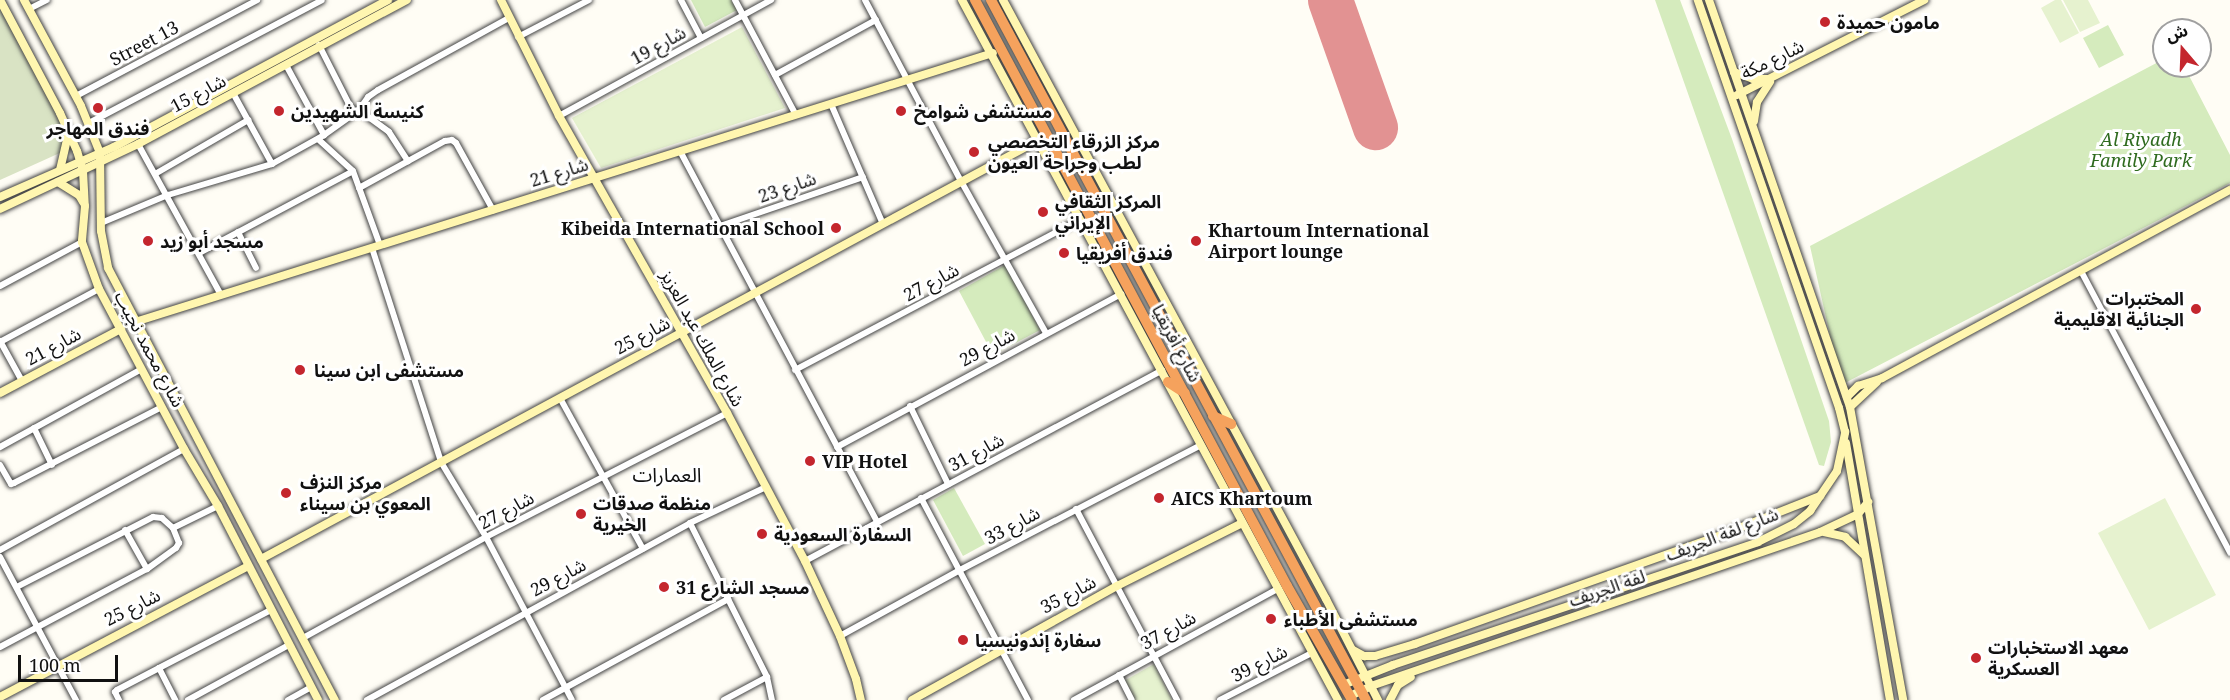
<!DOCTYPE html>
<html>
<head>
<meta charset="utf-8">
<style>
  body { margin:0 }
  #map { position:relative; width:2230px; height:700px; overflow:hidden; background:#fffdf5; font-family:"Noto Serif","Noto Sans Arabic",serif }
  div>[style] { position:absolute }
  .green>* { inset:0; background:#d5ebbd }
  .cemetery>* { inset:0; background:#d9e3c4 }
  .pitch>* { inset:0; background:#e6f2cf }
  .runway>* { height:45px; margin:-22.5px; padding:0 22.5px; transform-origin:22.5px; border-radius:22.5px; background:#e29292 }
  .roads { filter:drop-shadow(0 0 2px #444) drop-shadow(0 0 2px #444) }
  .street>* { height:6px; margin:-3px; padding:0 3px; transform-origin:3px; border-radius:3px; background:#fff }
  .secondary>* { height:8px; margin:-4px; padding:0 4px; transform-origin:4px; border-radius:4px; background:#fff6b0 }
  .highway>* { height:10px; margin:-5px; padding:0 5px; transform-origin:5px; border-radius:5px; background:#f5a25d }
  .dots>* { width:16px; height:16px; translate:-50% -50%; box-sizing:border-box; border:3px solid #fff; border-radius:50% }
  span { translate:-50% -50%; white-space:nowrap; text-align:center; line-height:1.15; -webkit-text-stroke:6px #fff; paint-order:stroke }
  .poi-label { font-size:18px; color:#111; font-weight:700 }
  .left { translate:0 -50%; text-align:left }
  .right { translate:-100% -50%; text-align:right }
  .street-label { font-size:18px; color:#111 }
  .park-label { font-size:18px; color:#2f6b1f; font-style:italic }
  .neighbourhood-label { font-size:20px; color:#111 }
  .north { position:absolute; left:2152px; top:18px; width:60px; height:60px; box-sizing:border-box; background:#fff; border:2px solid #a0a0a0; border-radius:50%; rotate:341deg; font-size:16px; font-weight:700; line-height:24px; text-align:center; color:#111 }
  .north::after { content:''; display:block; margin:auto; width:21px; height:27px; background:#c4262e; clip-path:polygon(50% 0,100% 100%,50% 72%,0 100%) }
  .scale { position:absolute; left:18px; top:655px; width:100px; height:27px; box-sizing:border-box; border:3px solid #111; border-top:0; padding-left:8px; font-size:18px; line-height:21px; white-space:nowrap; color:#111; -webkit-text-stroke:4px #fff; paint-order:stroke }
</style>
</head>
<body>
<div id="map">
  <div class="green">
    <i style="clip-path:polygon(691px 0,731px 0,737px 10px,705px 27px)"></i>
    <i style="clip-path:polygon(1655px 0,1680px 0,1732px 139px,1829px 421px,1831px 442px,1824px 466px,1819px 465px)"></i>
    <i style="clip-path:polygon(2108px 25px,2124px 55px,2099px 68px,2083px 38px)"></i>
    <i style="clip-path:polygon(2164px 59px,2164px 66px,2184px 66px,2230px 155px,2230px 183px,1841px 385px,1810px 246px)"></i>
    <i style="clip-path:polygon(1005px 265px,1040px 330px,993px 355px,959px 291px)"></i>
    <i style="clip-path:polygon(954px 488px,985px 544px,963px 556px,933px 500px)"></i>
  </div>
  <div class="cemetery">
    <i style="clip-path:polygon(0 2px,63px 125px,62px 152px,0 180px)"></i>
  </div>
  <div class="pitch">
    <i style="clip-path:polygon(2055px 0,2061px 0,2079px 33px,2060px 43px,2041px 8px)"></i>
    <i style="clip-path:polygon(2063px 0,2088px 0,2100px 23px,2080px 32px)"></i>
    <i style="clip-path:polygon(742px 27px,785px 108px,601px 168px,572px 118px)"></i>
    <i style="clip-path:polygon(2165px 498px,2216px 595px,2149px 630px,2098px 533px)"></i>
    <i style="clip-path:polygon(1154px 664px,1172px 700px,1134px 700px,1124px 681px)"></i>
  </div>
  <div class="runway">
    <i style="left:1330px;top:0;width:135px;rotate:70.5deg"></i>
  </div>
  <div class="roads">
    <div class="street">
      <i style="left:681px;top:0;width:43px;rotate:62.2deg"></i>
      <i style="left:735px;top:0;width:130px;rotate:62.1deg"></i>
      <i style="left:865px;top:0;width:205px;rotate:62.1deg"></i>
      <i style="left:961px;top:181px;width:174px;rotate:60.8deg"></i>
      <i style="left:29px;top:9px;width:20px;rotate:-27deg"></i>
      <i style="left:518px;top:37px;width:80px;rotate:-27.5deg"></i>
      <i style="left:319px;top:45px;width:77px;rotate:63.1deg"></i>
      <i style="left:286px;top:65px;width:80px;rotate:61.5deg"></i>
      <i style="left:775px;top:75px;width:115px;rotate:-28.6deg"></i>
      <i style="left:233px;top:93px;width:81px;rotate:61.2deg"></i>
      <i style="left:76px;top:96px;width:205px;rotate:-27.9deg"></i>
      <i style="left:831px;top:104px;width:131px;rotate:66.6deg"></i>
      <i style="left:359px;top:110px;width:37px;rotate:36deg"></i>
      <i style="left:389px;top:132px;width:35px;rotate:57deg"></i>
      <i style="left:559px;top:116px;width:242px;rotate:-28.7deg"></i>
      <i style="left:89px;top:123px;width:263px;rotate:-27.8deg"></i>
      <i style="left:318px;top:139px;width:47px;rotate:42.4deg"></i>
      <i style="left:353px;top:171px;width:79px;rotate:70deg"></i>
      <i style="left:138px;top:144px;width:172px;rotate:61.2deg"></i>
      <i style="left:680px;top:151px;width:420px;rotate:62deg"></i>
      <i style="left:155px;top:174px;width:108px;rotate:-30.1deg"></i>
      <i style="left:359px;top:188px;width:98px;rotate:-28.7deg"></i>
      <i style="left:445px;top:141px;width:7px;rotate:-8deg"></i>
      <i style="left:452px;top:140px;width:5px;rotate:37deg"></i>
      <i style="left:456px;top:143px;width:77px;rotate:61.1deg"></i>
      <i style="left:101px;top:223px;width:73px;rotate:-22.7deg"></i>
      <i style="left:168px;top:195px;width:109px;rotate:-16.6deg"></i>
      <i style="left:272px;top:164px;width:60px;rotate:-29.1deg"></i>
      <i style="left:324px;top:135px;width:43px;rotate:-35.5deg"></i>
      <i style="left:359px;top:110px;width:16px;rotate:-55deg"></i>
      <i style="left:368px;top:97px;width:12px;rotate:-35deg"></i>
      <i style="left:378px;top:90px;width:149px;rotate:-28.8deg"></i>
      <i style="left:720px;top:226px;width:151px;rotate:-18.9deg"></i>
      <i style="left:238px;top:232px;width:40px;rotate:63.4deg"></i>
      <i style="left:372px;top:248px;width:225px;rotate:72.1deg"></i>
      <i style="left:441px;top:462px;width:87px;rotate:59deg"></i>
      <i style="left:486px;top:537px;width:184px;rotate:62.2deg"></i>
      <i style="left:199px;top:253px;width:174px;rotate:-28deg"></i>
      <i style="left:2081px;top:271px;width:319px;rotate:62.1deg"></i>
      <i style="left:0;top:286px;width:93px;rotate:-28.2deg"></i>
      <i style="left:0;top:341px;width:46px;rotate:61.2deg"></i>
      <i style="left:0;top:342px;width:112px;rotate:-28.2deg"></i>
      <i style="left:795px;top:370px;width:323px;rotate:-27.8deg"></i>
      <i style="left:560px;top:398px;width:172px;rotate:61.2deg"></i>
      <i style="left:910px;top:406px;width:87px;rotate:64deg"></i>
      <i style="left:34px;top:428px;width:41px;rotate:64.1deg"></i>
      <i style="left:0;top:447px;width:162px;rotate:-28.8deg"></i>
      <i style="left:837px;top:447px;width:323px;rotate:-28.3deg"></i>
      <i style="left:0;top:465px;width:22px;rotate:60deg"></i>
      <i style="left:11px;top:484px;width:3px;rotate:-18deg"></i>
      <i style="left:14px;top:483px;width:166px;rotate:-27.2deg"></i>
      <i style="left:921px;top:498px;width:229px;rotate:62.1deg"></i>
      <i style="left:1076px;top:509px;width:216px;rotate:62.1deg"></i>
      <i style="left:690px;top:523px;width:172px;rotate:63.4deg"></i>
      <i style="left:767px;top:677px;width:24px;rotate:78deg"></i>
      <i style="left:173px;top:528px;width:50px;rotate:-26.1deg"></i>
      <i style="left:125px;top:530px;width:45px;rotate:60.6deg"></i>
      <i style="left:0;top:550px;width:210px;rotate:-28.8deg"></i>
      <i style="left:0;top:557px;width:162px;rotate:62deg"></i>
      <i style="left:805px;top:561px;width:405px;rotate:-28.1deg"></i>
      <i style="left:840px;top:636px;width:137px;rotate:-28.8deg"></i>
      <i style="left:960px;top:570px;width:271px;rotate:-27.4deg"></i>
      <i style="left:303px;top:638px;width:209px;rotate:-28.9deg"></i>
      <i style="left:486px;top:537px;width:271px;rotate:-27.2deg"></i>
      <i style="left:0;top:647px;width:166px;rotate:-28deg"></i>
      <i style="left:147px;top:569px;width:36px;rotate:-36deg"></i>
      <i style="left:176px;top:548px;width:6px;rotate:-59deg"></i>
      <i style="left:179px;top:543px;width:16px;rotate:-112deg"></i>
      <i style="left:173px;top:528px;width:15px;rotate:-138deg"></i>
      <i style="left:162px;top:518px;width:9px;rotate:-174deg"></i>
      <i style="left:153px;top:517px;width:153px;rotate:152.8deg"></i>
      <i style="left:159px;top:668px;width:126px;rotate:-27.4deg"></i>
      <i style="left:1119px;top:675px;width:28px;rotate:63deg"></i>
      <i style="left:119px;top:700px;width:9px;rotate:-117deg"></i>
      <i style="left:115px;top:692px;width:3px;rotate:-45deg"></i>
      <i style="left:117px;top:690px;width:47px;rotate:-27.6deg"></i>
      <i style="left:159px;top:668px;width:36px;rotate:63deg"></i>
      <i style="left:188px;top:700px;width:115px;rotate:-28.6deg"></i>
      <i style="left:288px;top:700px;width:26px;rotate:-29deg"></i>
      <i style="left:367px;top:700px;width:368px;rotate:-28.7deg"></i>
      <i style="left:690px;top:523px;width:84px;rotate:-25.3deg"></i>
      <i style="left:543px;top:700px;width:211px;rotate:-28.6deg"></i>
      <i style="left:724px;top:700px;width:49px;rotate:-28.1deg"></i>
      <i style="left:1074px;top:700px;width:232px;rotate:-28.6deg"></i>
      <i style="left:1220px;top:700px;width:103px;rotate:-27.1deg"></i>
    </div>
    <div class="secondary">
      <i style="left:0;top:0;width:128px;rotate:62deg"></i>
      <i style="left:60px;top:113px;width:42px;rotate:65.9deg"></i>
      <i style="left:77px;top:151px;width:21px;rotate:73deg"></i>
      <i style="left:83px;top:171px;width:35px;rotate:87deg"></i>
      <i style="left:85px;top:206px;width:36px;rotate:95deg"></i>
      <i style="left:82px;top:242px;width:50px;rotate:70.1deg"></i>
      <i style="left:99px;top:289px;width:181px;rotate:62deg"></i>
      <i style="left:184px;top:449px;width:66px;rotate:59.2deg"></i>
      <i style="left:218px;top:506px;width:218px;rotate:62.7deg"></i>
      <i style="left:24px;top:0;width:120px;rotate:61.7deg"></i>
      <i style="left:81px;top:106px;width:51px;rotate:68deg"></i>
      <i style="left:100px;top:153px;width:78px;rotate:89.3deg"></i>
      <i style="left:101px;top:231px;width:38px;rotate:79deg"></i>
      <i style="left:108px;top:268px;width:488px;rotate:62.3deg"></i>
      <i style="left:501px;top:0;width:130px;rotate:63.4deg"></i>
      <i style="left:559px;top:116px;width:341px;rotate:60.5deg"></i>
      <i style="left:727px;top:413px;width:167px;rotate:62.2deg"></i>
      <i style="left:805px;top:561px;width:83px;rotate:65deg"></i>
      <i style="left:840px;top:636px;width:46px;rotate:69.6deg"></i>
      <i style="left:856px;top:679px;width:22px;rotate:77deg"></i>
      <i style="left:962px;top:0;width:795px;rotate:61.76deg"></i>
      <i style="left:1003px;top:0;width:681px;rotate:61.67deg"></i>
      <i style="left:1326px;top:599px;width:114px;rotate:62.8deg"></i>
      <i style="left:1709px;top:0;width:431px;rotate:70.9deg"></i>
      <i style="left:1850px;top:407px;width:298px;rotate:79.7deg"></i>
      <i style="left:1734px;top:72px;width:20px;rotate:20deg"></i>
      <i style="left:1753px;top:79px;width:14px"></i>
      <i style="left:1737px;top:95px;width:210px;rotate:-26.9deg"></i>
      <i style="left:1754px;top:121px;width:19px;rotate:-81deg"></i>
      <i style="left:1757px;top:102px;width:24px;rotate:-57deg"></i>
      <i style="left:60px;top:170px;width:36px;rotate:-77deg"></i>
      <i style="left:58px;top:182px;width:25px;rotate:32deg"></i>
      <i style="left:79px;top:195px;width:8px;rotate:60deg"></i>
      <i style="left:0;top:197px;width:124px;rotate:-23.7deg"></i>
      <i style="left:114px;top:147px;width:311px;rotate:-28.2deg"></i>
      <i style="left:0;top:209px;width:153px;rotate:-25.2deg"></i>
      <i style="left:138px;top:144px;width:305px;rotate:-28.2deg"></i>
      <i style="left:135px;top:322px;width:899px;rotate:-17.41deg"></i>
      <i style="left:0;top:393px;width:137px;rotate:-27.9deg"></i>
      <i style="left:1847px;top:397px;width:16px;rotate:-45deg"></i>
      <i style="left:1858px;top:386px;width:25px;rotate:-18deg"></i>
      <i style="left:1882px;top:378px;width:396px;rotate:-28.4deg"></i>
      <i style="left:1850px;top:407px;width:37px;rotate:-43deg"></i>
      <i style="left:1846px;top:443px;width:261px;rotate:80.3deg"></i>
      <i style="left:1824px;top:532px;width:22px;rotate:13deg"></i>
      <i style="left:1845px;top:537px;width:26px;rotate:43deg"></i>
      <i style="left:261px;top:559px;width:884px;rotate:-28.31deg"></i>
      <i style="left:1353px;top:650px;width:13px;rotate:29deg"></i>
      <i style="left:1364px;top:656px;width:11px"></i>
      <i style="left:1375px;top:656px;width:42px;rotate:-16.7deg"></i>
      <i style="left:1415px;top:644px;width:333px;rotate:-19.6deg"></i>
      <i style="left:1729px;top:532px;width:98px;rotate:-21.6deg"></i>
      <i style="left:1343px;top:685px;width:54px;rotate:-21.8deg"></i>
      <i style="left:1393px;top:665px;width:385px;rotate:-18.6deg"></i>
      <i style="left:1758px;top:542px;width:40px;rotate:-26.6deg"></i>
      <i style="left:1794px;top:524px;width:21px;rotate:-39deg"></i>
      <i style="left:1810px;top:511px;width:48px;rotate:-56deg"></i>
      <i style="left:1837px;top:471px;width:40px;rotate:-78deg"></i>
      <i style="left:1845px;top:432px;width:25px;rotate:-104deg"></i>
      <i style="left:1839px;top:408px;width:432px;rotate:-109.1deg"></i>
      <i style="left:1350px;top:696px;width:23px;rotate:-25deg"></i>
      <i style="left:1371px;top:686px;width:475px;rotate:-18.9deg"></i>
      <i style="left:1820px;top:532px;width:42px;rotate:-25.3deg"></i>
      <i style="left:1858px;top:514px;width:16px;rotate:-50deg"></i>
      <i style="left:0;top:697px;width:280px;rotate:-27.8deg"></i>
      <i style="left:912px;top:700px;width:235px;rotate:-29.1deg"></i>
      <i style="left:1117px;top:586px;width:140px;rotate:-26.7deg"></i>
      <i style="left:1390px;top:700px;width:17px;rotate:-62deg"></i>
      <i style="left:1398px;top:685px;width:15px;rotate:-32deg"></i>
    </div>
    <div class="highway">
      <i style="left:975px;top:0;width:664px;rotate:61.97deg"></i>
      <i style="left:1287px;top:586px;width:131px;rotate:60.3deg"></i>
      <i style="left:991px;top:0;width:794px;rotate:61.82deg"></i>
      <i style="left:1168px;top:382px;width:20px;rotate:33deg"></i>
      <i style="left:1213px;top:416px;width:20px;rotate:24deg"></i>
    </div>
  </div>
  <div class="dots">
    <i style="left:1825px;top:22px;background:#c4262e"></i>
    <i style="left:98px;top:108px;background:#c4262e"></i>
    <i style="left:279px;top:111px;background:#c4262e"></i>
    <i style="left:901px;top:111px;background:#c4262e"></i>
    <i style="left:974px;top:152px;background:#c4262e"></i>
    <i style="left:1043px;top:212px;background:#c4262e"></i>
    <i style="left:836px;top:228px;background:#c4262e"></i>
    <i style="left:148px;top:241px;background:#c4262e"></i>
    <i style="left:1196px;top:241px;background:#c4262e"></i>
    <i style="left:1064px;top:253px;background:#c4262e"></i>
    <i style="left:2196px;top:309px;background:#c4262e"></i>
    <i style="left:300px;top:370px;background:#c4262e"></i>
    <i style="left:810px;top:461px;background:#c4262e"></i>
    <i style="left:286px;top:493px;background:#c4262e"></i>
    <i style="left:1159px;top:498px;background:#c4262e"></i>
    <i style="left:581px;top:514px;background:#c4262e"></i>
    <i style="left:762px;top:534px;background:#c4262e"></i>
    <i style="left:664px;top:587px;background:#c4262e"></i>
    <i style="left:1271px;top:619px;background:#c4262e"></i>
    <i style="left:963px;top:640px;background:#c4262e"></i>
    <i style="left:1976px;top:658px;background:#c4262e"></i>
  </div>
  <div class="poi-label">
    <span class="left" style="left:1837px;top:22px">مامون حميدة</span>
    <span class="left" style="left:291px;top:111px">كنيسة الشهيدين</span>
    <span class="left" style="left:914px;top:111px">مستشفى شوامخ</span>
    <span style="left:98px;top:128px">فندق المهاجر</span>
    <span class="left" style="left:988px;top:152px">مركز الزرقاء التخصصي<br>لطب وجراحة العيون</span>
    <span class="left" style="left:1055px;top:212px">المركز الثقافي<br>الإيراني</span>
    <span class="right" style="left:824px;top:228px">Kibeida International School</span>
    <span class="left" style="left:1208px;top:241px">Khartoum International<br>Airport lounge</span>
    <span class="left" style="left:160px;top:241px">مسجد أبو زيد</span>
    <span class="left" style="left:1076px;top:253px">فندق أفريقيا</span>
    <span class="right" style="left:2184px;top:309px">المختبرات<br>الجنائية الاقليمية</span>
    <span class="left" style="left:314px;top:370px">مستشفى ابن سينا</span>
    <span class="left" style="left:822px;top:461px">VIP Hotel</span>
    <span class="left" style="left:300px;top:493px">مركز النزف<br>المعوي بن سيناء</span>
    <span class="left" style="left:1171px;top:498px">AICS Khartoum</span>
    <span class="left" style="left:593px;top:514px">منظمة صدقات<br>الخيرية</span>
    <span class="left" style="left:774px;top:534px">السفارة السعودية</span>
    <span class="left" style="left:676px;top:587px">مسجد الشارع 31</span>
    <span class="left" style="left:1284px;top:619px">مستشفی الأطباء</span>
    <span class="left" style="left:975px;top:640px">سفارة إندونيسيا</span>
    <span class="left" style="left:1988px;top:658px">معهد الاستخبارات<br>العسكرية</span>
  </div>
  <div class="street-label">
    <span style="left:144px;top:43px;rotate:-28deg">Street 13</span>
    <span style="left:658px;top:45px;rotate:-29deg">شارع 19</span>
    <span style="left:1772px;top:59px;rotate:-26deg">شارع مكة</span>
    <span style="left:198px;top:93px;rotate:-28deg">شارع 15</span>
    <span style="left:559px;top:172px;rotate:-17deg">شارع 21</span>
    <span style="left:787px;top:187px;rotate:-19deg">شارع 23</span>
    <span style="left:931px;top:282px;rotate:-28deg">شارع 27</span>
    <span style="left:642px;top:335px;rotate:-28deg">شارع 25</span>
    <span style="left:703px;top:338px;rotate:61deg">شارع الملك عبد العزيز</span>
    <span style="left:1177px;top:343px;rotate:62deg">شارع أفريقيا</span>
    <span style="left:53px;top:346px;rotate:-28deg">شارع 21</span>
    <span style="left:987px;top:347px;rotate:-28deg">شارع 29</span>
    <span style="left:150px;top:349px;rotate:62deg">شارع محمد نجيب</span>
    <span style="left:976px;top:452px;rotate:-28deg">شارع 31</span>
    <span style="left:506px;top:510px;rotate:-28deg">شارع 27</span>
    <span style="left:1012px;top:525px;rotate:-28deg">شارع 33</span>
    <span style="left:1722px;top:534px;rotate:-21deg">شارع لفة الجريف</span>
    <span style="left:558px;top:577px;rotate:-28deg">شارع 29</span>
    <span style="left:1607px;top:588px;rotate:-19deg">لفة الجريف</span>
    <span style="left:1068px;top:594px;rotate:-28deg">شارع 35</span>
    <span style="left:132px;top:607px;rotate:-27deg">شارع 25</span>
    <span style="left:1168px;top:630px;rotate:-29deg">شارع 37</span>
    <span style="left:1259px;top:663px;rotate:-27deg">شارع 39</span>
  </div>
  <div class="park-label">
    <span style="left:2141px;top:150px">Al Riyadh<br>Family Park</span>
  </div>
  <div class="neighbourhood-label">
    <span style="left:667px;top:474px">العمارات</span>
  </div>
  <div class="north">ش</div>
  <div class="scale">100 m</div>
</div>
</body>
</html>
